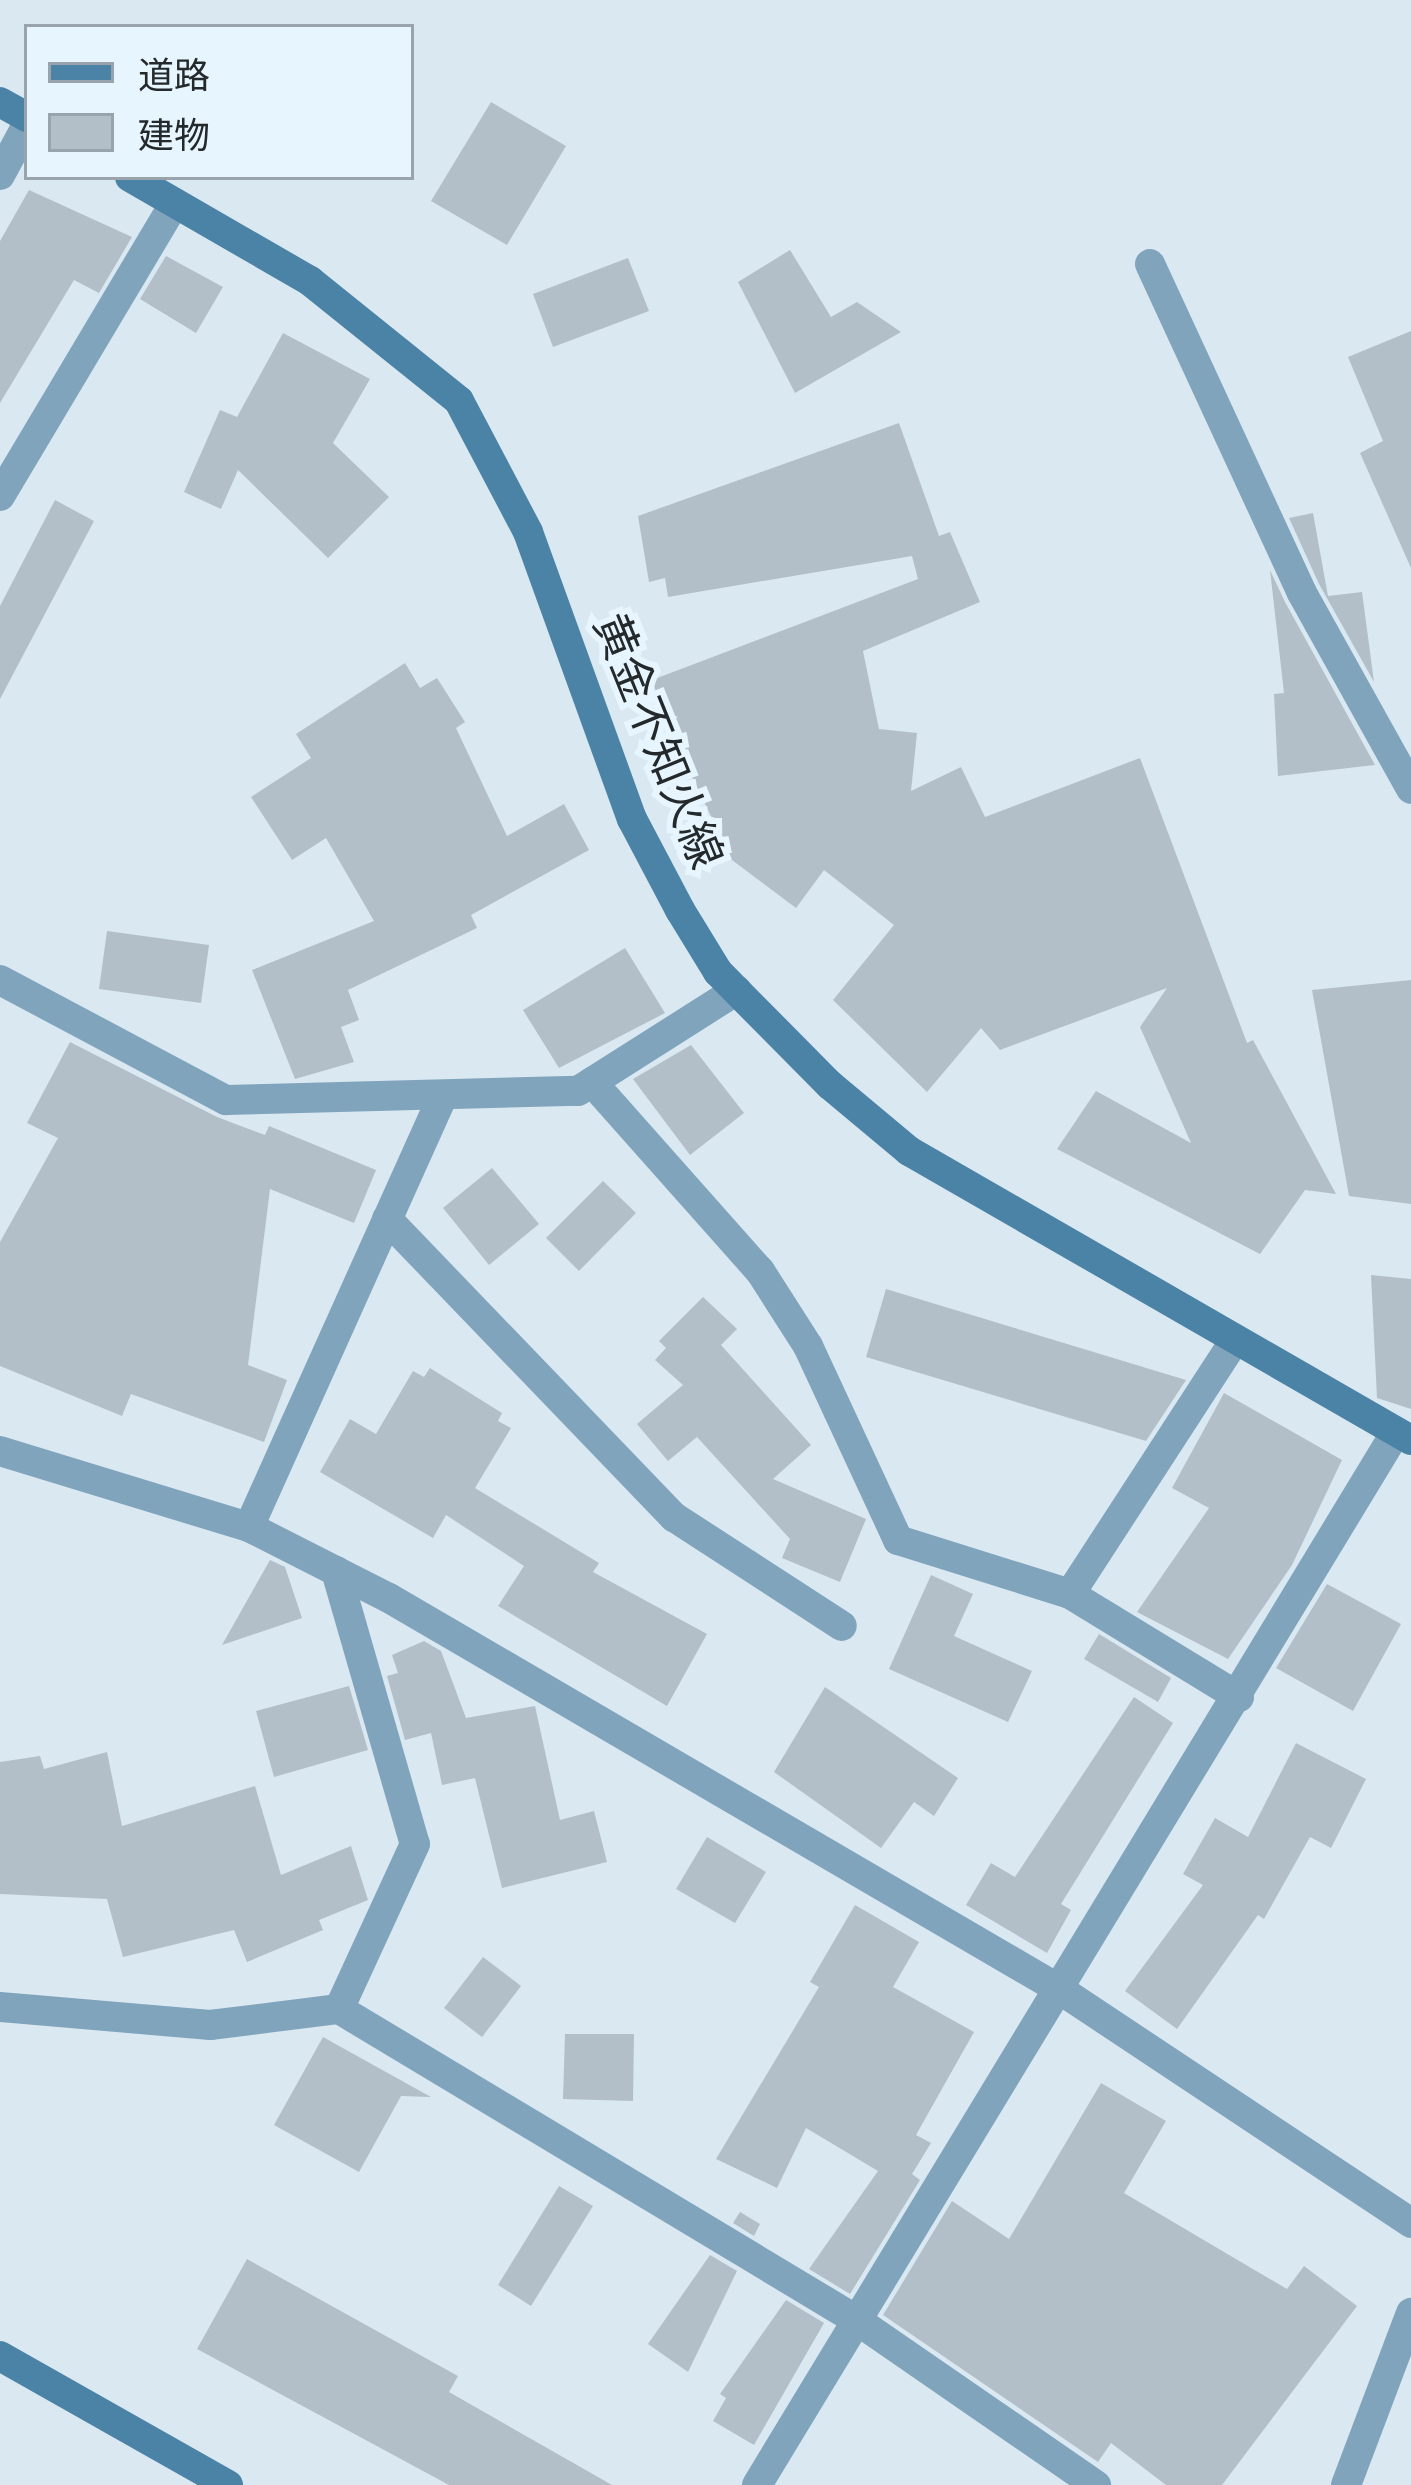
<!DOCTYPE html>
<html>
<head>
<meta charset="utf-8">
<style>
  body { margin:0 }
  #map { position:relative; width:1411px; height:2485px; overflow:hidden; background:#dae8f2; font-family:Figtree,"Noto Sans JP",sans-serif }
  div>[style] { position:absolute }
  .building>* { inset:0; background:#b2bfc9 }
  .street>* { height:30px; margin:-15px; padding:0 15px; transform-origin:15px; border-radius:15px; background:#80a4bc }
  .secondary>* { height:30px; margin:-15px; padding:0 15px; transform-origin:15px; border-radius:15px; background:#4b83a6 }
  span { translate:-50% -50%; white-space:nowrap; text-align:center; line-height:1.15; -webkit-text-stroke:12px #e7f5ff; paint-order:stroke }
  .street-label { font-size:45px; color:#24292c }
  .legend { position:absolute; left:24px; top:24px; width:390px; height:156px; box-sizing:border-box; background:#e7f5ff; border:3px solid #99a3ab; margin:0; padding:15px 21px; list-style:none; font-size:36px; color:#24292c }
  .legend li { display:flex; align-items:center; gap:24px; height:60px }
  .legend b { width:60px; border:3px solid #99a3ab }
</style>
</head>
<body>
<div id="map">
  <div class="building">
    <i style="clip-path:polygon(491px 102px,566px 146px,507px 245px,431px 201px)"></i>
    <i style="clip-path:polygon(29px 190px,132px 237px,99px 293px,74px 280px,0 403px,0 241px)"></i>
    <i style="clip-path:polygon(790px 250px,831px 317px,857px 302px,901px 332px,795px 393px,738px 282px)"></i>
    <i style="clip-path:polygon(166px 256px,223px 287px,196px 333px,140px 299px)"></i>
    <i style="clip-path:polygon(628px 258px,649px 311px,553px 347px,533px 294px)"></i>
    <i style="clip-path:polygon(1411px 331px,1411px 568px,1360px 453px,1383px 441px,1348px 357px)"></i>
    <i style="clip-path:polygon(283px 333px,370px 379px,333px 443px,389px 497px,328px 558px,238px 470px,221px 509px,184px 492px,220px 410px,237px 417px)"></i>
    <i style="clip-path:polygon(899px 423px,939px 536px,950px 532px,980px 602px,863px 651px,879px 729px,917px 733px,911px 791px,961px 767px,985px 817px,1140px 758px,1247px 1043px,1253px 1040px,1336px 1194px,1305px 1190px,1260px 1254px,1057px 1149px,1096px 1091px,1191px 1143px,1140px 1027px,1167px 988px,1000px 1050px,981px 1028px,927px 1092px,833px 1000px,894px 925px,824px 870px,796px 908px,732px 860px,670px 731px,652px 680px,918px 579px,912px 556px,668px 597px,665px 578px,649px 582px,638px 516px)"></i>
    <i style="clip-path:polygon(55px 500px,94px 521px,0 699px,0 606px)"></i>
    <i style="clip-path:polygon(1313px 513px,1328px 596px,1362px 592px,1374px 682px,1319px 584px,1289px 518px)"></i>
    <i style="clip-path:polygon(1270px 570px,1285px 602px,1375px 765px,1278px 776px,1274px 694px,1284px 693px)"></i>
    <i style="clip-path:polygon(405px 663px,420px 688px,437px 678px,465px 722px,456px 728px,507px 836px,564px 804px,589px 850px,471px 915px,477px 928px,348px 990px,359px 1020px,341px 1027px,354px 1062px,295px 1079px,252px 970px,374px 921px,326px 838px,292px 860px,251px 797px,311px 758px,296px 734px)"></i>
    <i style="clip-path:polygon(107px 931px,209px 945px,201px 1003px,99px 989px)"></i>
    <i style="clip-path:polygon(625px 948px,665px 1013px,559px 1068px,523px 1010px)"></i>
    <i style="clip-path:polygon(1411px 980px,1411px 1204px,1349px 1196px,1312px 990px)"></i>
    <i style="clip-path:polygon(70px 1042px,217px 1117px,265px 1135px,269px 1126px,376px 1170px,354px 1223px,270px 1189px,248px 1365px,287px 1380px,264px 1442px,131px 1394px,122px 1416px,0 1366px,0 1242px,58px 1138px,27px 1123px)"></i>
    <i style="clip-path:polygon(691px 1045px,744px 1113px,690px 1155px,633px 1079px)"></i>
    <i style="clip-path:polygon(492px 1168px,539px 1224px,489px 1265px,443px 1208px)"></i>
    <i style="clip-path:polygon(603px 1181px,636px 1213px,579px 1271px,546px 1238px)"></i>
    <i style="clip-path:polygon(1371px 1275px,1411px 1279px,1411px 1409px,1377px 1398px)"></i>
    <i style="clip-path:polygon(886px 1289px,1186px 1380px,1146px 1441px,866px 1357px)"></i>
    <i style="clip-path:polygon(703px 1297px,737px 1329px,721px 1345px,811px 1445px,773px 1479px,866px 1519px,840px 1582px,782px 1558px,790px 1539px,697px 1437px,668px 1461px,637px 1424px,683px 1385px,655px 1360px,666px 1348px,659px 1341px)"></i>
    <i style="clip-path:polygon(430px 1368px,502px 1413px,498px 1421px,511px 1428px,475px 1488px,599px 1563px,593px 1572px,707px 1634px,667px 1706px,498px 1606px,524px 1566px,446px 1515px,433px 1538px,320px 1472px,350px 1419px,376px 1434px,413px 1371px,424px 1377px)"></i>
    <i style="clip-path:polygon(1224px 1393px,1342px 1460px,1292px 1565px,1228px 1659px,1137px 1612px,1209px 1508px,1172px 1488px)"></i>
    <i style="clip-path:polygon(270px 1560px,285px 1567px,302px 1618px,222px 1645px)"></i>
    <i style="clip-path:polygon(931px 1575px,973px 1594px,954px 1636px,1032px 1671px,1008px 1722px,889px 1669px)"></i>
    <i style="clip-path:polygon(1327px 1584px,1401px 1624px,1353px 1711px,1276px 1668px)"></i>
    <i style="clip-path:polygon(1099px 1634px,1171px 1678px,1158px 1702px,1084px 1659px)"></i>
    <i style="clip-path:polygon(424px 1641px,441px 1651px,466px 1718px,535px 1706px,560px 1820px,594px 1811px,607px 1862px,502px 1888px,475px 1778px,442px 1785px,431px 1733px,405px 1740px,387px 1676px,398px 1673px,392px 1655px)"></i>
    <i style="clip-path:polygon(349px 1686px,368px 1750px,274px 1777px,256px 1711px)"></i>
    <i style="clip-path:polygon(825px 1687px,958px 1778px,934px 1816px,914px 1802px,881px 1848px,774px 1772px)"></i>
    <i style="clip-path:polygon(1134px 1697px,1173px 1723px,1061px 1904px,1071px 1910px,1047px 1953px,966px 1905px,991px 1863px,1015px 1877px)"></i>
    <i style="clip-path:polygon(1296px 1743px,1366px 1779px,1331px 1848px,1310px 1837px,1264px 1919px,1258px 1915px,1177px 2029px,1125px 1991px,1203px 1885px,1183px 1874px,1215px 1818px,1248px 1837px)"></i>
    <i style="clip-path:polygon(107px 1752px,122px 1826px,255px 1786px,281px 1875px,351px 1846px,368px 1900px,319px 1920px,323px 1930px,247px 1962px,234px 1930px,123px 1957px,107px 1899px,0 1894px,0 1762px,40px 1756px,44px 1769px)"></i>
    <i style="clip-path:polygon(707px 1837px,766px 1872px,735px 1923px,676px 1889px)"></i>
    <i style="clip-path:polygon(855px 1905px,919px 1942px,893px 1987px,974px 2032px,916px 2135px,931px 2143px,912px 2174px,920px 2180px,850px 2294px,809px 2269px,878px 2171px,806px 2128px,777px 2188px,716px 2159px,819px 1987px,810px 1982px)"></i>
    <i style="clip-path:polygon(483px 1957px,521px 1986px,482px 2037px,444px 2008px)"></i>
    <i style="clip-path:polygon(565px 2034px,634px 2034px,633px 2101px,563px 2099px)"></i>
    <i style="clip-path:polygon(323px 2037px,431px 2097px,401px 2096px,359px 2172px,274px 2125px)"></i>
    <i style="clip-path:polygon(1101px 2083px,1166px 2121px,1124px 2193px,1287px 2289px,1304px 2266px,1357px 2306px,1222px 2485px,1166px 2485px,1111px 2443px,1098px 2462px,883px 2315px,952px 2201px,1009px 2239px)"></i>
    <i style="clip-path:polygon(559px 2186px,593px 2206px,531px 2306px,498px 2285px)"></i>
    <i style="clip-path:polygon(740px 2212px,760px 2224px,754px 2236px,733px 2223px)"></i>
    <i style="clip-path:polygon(710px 2255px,737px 2271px,688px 2372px,648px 2344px)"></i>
    <i style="clip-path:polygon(247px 2259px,458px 2376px,449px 2392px,612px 2485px,449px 2485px,197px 2349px)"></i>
    <i style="clip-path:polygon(786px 2300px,824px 2323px,754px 2445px,713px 2421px,726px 2398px,720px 2394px)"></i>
  </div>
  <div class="street">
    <i style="left:0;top:175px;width:57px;rotate:-61.6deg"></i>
    <i style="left:1150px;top:264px;width:362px;rotate:65.2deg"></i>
    <i style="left:1302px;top:593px;width:224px;rotate:60.9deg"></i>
    <i style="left:0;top:496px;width:341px;rotate:-59.2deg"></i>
    <i style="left:0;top:980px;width:256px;rotate:28deg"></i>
    <i style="left:226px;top:1100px;width:352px;rotate:-1.5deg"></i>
    <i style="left:578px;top:1091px;width:188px;rotate:-32.4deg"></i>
    <i style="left:592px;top:1082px;width:253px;rotate:48.4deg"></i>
    <i style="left:760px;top:1271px;width:89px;rotate:57.4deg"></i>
    <i style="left:808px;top:1346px;width:214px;rotate:65.1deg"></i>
    <i style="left:898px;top:1540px;width:180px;rotate:17.4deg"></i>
    <i style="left:1070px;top:1594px;width:198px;rotate:31.4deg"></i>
    <i style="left:387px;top:1219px;width:414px;rotate:46.1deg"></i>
    <i style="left:674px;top:1517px;width:200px;rotate:33deg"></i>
    <i style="left:0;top:1451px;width:260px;rotate:17deg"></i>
    <i style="left:249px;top:1527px;width:157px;rotate:26.9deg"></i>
    <i style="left:389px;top:1598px;width:776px;rotate:30.27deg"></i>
    <i style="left:1059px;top:1989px;width:423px;rotate:33.6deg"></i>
    <i style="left:249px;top:1527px;width:470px;rotate:-65.8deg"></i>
    <i style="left:336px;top:1571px;width:284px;rotate:73.9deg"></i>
    <i style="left:415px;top:1844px;width:182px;rotate:114.7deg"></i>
    <i style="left:1070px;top:1594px;width:303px;rotate:-57deg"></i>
    <i style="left:0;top:2007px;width:211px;rotate:4.9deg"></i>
    <i style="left:210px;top:2025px;width:130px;rotate:-7.1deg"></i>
    <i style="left:339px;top:2009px;width:602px;rotate:31deg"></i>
    <i style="left:855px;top:2319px;width:293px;rotate:34.6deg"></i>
    <i style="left:757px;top:2485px;width:1232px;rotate:-58.75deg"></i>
    <i style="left:1346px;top:2485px;width:184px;rotate:-69.3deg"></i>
  </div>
  <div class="secondary">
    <i style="left:0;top:102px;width:31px;rotate:29deg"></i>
    <i style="left:130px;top:177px;width:208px;rotate:30deg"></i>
    <i style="left:310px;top:281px;width:191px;rotate:38.8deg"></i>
    <i style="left:459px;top:401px;width:148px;rotate:62.2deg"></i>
    <i style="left:528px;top:532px;width:305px;rotate:70.1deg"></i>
    <i style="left:632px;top:819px;width:103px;rotate:62.2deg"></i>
    <i style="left:680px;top:910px;width:73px;rotate:58.5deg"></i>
    <i style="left:718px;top:972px;width:159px;rotate:45.3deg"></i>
    <i style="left:830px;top:1085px;width:103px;rotate:39.9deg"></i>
    <i style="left:909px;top:1151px;width:579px;rotate:29.93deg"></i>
    <i style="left:0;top:2356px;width:262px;rotate:29.5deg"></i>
  </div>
  <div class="street-label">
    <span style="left:658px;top:741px;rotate:68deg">黄金不知火線</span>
  </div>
  <ul class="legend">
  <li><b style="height:15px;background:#4b83a6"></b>道路</li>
  <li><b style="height:33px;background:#b2bfc9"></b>建物</li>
  </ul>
</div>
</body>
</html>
